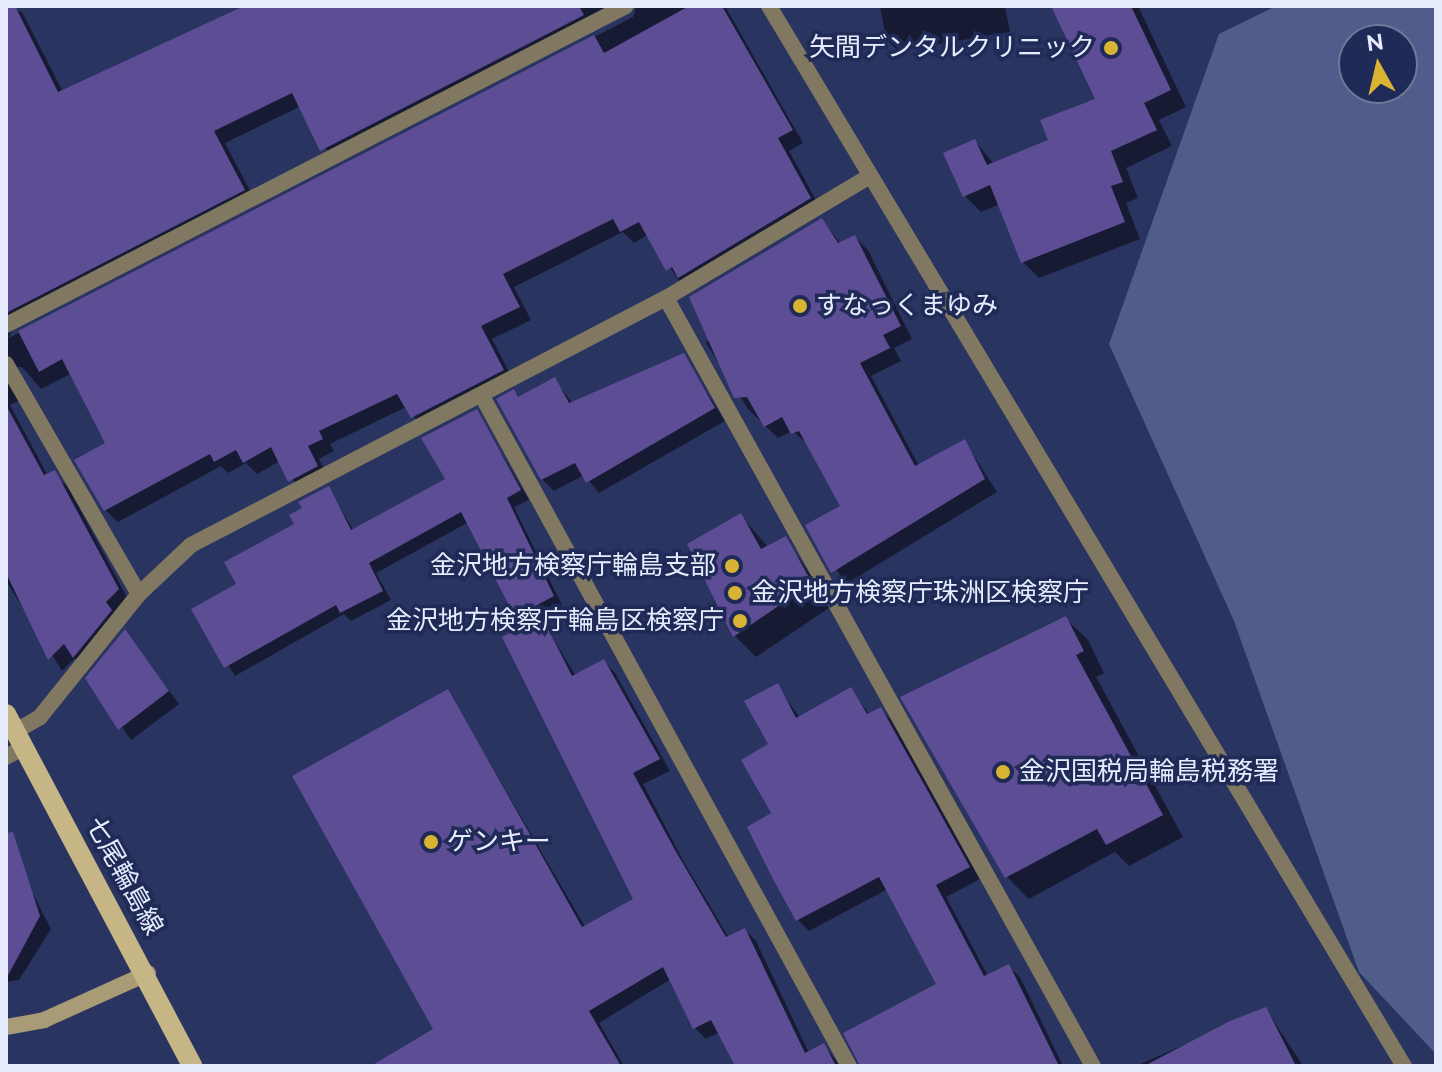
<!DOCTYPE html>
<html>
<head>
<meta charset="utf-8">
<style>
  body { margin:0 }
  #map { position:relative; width:1442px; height:1072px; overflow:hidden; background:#2a3461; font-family:Raleway,"Noto Sans JP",sans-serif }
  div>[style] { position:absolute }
  .green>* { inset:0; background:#505c8a }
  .shadow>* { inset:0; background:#0007 }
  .building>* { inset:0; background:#5d4d95 }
  .street>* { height:16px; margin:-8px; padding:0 8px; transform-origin:8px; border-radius:8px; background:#807860 }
  .secondary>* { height:16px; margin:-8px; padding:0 8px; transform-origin:8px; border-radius:8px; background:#a89b75 }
  .primary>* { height:20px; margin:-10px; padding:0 10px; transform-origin:10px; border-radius:10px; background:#c7b685 }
  .dots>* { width:22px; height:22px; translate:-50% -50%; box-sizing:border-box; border:4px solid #202a56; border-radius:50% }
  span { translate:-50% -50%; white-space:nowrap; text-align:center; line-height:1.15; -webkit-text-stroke:7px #202a56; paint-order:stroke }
  .poi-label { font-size:26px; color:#e6ecfd }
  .right { translate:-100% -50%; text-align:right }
  .left { translate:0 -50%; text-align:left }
  .street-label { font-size:26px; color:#e6ecfd }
  .frame { position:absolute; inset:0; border:8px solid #e6ecfd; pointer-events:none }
  .north { position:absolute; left:1338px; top:24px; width:80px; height:80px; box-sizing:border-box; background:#202a56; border:2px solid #6f7899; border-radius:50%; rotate:352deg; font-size:22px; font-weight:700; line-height:32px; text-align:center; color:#e6ecfd }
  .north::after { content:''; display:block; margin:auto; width:28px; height:36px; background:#d9b334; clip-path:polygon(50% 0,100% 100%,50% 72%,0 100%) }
</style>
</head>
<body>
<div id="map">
  <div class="green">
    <i style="clip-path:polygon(evenodd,1276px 6px,1436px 6px,1436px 1054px,1359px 972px,1234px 621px,1109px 344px,1219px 34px,1276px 6px,1354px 40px,1402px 40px,1402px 88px,1354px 88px,1354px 40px)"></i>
  </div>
  <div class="shadow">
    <i style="clip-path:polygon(evenodd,6px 6px,22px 12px,63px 92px,249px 6px,725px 6px,803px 143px,789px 151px,822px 211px,680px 282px,648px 235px,634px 243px,623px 232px,514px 287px,531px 320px,492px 339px,515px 383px,425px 430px,406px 407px,330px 444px,334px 451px,319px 459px,329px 479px,302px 493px,280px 461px,257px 474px,246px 463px,228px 473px,221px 466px,118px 522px,105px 510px,108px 444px,72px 373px,41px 389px,22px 367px,12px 367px,18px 401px,10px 405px,48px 476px,67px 485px,130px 603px,87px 669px,75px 658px,62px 671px,6px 581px,6px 6px,636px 7px,633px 17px,9px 338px,13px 327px,256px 202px,225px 143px,301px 106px,334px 162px,636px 7px)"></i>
    <i style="clip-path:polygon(880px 6px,1005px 6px,1010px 32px,898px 51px,886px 39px)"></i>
    <i style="clip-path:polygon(1053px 6px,1138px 6px,1186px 107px,1159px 120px,1172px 146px,1126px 168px,1138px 198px,1126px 203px,1140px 239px,1039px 278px,1023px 262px,1000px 204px,981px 212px,965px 196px,975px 141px,994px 164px,1051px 141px,1097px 100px)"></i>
    <i style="clip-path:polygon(822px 220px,841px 244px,855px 237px,868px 250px,912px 339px,894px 348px,901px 361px,871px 376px,919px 466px,965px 442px,997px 492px,846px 584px,808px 526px,843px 507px,808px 444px,792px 431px,778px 438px,748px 409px,706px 343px)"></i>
    <i style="clip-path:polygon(683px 355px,725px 421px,599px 493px,584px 475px,554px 491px,542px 479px,514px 392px,520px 398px,555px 380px,573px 404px)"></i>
    <i style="clip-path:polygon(476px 411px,529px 500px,514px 507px,562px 605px,540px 617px,576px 676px,604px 661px,615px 673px,670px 771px,643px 784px,685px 864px,729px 938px,745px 930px,756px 941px,809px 1053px,824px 1046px,841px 1066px,738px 1066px,720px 1032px,706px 1039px,695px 1028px,671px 979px,599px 1023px,624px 1066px,372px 1066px,436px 1030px,448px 691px,585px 927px,636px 900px,527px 626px,469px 522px,376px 573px,391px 600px,351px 621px,344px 614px,235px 676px,194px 610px,239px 585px,328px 488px,354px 531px,447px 480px)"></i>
    <i style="clip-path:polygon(741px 516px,768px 547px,785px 538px,832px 606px,756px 657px,735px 636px,690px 545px)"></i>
    <i style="clip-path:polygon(1066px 619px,1088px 640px,1104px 673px,1096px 677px,1183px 837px,1129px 866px,1115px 852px,1029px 899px,1007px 877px)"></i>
    <i style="clip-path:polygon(125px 632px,179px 704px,131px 740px,88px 678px)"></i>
    <i style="clip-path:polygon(777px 686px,800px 718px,850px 689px,870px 715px,880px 709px,892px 721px,980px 879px,946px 897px,988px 976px,1008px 966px,1020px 977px,1063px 1066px,862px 1066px,939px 985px,888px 889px,809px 931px,798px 920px,774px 814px)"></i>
    <i style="clip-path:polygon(30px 888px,51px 929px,19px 980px,6px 982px,6px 901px)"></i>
    <i style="clip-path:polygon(1266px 1009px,1303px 1066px,1136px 1066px)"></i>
  </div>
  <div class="building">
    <i style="clip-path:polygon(6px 6px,15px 6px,58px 92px,244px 6px,579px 6px,584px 15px,320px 151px,292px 93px,214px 131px,245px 190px,8px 312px)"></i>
    <i style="clip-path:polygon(689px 6px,722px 6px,793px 130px,778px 138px,811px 198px,678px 278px,672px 267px,666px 271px,639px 222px,620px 232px,613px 219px,503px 274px,520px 307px,481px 326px,504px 370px,411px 418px,397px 394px,319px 431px,323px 439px,308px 446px,318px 466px,288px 482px,271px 447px,243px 463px,236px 450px,214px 462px,210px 454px,104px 511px,74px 460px,105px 443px,62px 359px,39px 372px,18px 331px,594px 35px,604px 53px)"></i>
    <i style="clip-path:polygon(1051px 6px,1131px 6px,1171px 90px,1144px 103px,1157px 130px,1111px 151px,1123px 182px,1111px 186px,1125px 222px,1021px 263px,990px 185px,963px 197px,943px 153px,975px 139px,987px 165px,1048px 140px,1040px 120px,1095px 99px)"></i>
    <i style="clip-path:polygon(822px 218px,838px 243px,855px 235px,901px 326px,883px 335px,890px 348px,860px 363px,915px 466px,965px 439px,985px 479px,831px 573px,805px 525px,840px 506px,799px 431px,791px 434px,782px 417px,764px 427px,747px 397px,734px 398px,689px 297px)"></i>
    <i style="clip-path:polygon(684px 353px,715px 408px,586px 483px,575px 463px,541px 480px,496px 399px,514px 389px,518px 397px,555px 377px,569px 403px)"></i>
    <i style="clip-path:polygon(6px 405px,44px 475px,55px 470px,119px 589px,106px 602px,112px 610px,73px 658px,64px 644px,48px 660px,6px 573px)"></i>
    <i style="clip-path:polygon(477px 409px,521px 490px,507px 498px,554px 596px,515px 617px,461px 512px,369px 563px,383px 591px,340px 613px,336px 605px,224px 668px,191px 609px,236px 584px,224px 562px,294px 524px,289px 515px,302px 508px,298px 502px,329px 486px,351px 530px,445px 479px,421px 438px)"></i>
    <i style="clip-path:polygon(741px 513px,761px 549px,786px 536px,812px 583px,733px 637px,687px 544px)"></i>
    <i style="clip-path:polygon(1066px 616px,1084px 651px,1076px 655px,1163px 815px,1106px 845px,1097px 829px,1005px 878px,900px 697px)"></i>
    <i style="clip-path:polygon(542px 617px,572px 676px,604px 659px,660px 759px,633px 773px,675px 850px,726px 937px,745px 928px,805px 1053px,824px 1043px,836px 1066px,735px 1066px,711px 1020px,693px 1029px,663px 967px,589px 1011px,621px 1066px,371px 1066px,433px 1029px,292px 776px,448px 689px,582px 927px,633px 899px,502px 637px)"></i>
    <i style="clip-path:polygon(125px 629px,169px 691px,118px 730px,85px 678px)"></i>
    <i style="clip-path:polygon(778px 683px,796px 718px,851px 687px,867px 714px,881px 707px,970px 867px,936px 885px,984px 976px,1009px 964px,1059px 1066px,860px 1066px,843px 1033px,936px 984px,879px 877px,796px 921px,773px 879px,747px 827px,771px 813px,741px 760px,768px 744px,744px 701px)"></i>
    <i style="clip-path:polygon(13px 832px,40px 916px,6px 979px,6px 833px)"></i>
    <i style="clip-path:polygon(1266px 1007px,1296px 1066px,1144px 1066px,1230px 1021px)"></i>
  </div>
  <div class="street">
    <i style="left:769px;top:6px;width:1236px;rotate:59.08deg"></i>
    <i style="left:666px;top:298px;width:879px;rotate:60.93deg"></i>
    <i style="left:6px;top:325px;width:697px;rotate:-27.23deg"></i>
    <i style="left:6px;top:364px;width:266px;rotate:60deg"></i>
    <i style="left:139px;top:594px;width:71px;rotate:-43.3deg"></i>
    <i style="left:191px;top:545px;width:535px;rotate:-27.47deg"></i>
    <i style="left:666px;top:298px;width:238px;rotate:-30.9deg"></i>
    <i style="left:482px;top:396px;width:764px;rotate:61.29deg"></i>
    <i style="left:16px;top:731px;width:28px;rotate:-30deg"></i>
    <i style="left:40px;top:717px;width:158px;rotate:-51.2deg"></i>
    <i style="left:6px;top:757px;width:21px;rotate:-29deg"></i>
  </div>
  <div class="secondary">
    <i style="left:6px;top:1027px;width:39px;rotate:-10deg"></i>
    <i style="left:44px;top:1020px;width:114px;rotate:-24.3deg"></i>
  </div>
  <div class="primary">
    <i style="left:6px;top:714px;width:398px;rotate:62.1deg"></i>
  </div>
  <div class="dots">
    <i style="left:1111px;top:48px;background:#d9b334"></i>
    <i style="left:800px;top:306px;background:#d9b334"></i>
    <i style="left:732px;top:566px;background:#d9b334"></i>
    <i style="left:735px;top:593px;background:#d9b334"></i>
    <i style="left:740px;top:621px;background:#d9b334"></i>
    <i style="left:1003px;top:772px;background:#d9b334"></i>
    <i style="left:431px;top:842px;background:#d9b334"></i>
  </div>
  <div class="poi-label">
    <span class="right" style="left:1095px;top:48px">矢間デンタルクリニック</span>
    <span class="left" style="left:816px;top:306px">すなっくまゆみ</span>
    <span class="right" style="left:716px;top:566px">金沢地方検察庁輪島支部</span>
    <span class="left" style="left:751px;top:593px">金沢地方検察庁珠洲区検察庁</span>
    <span class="right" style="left:724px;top:621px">金沢地方検察庁輪島区検察庁</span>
    <span class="left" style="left:1019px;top:772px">金沢国税局輪島税務署</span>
    <span class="left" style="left:447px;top:842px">ゲンキー</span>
  </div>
  <div class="street-label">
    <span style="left:124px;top:876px;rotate:61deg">七尾輪島線</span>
  </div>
  <div class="frame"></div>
  <div class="north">N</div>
</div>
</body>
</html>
